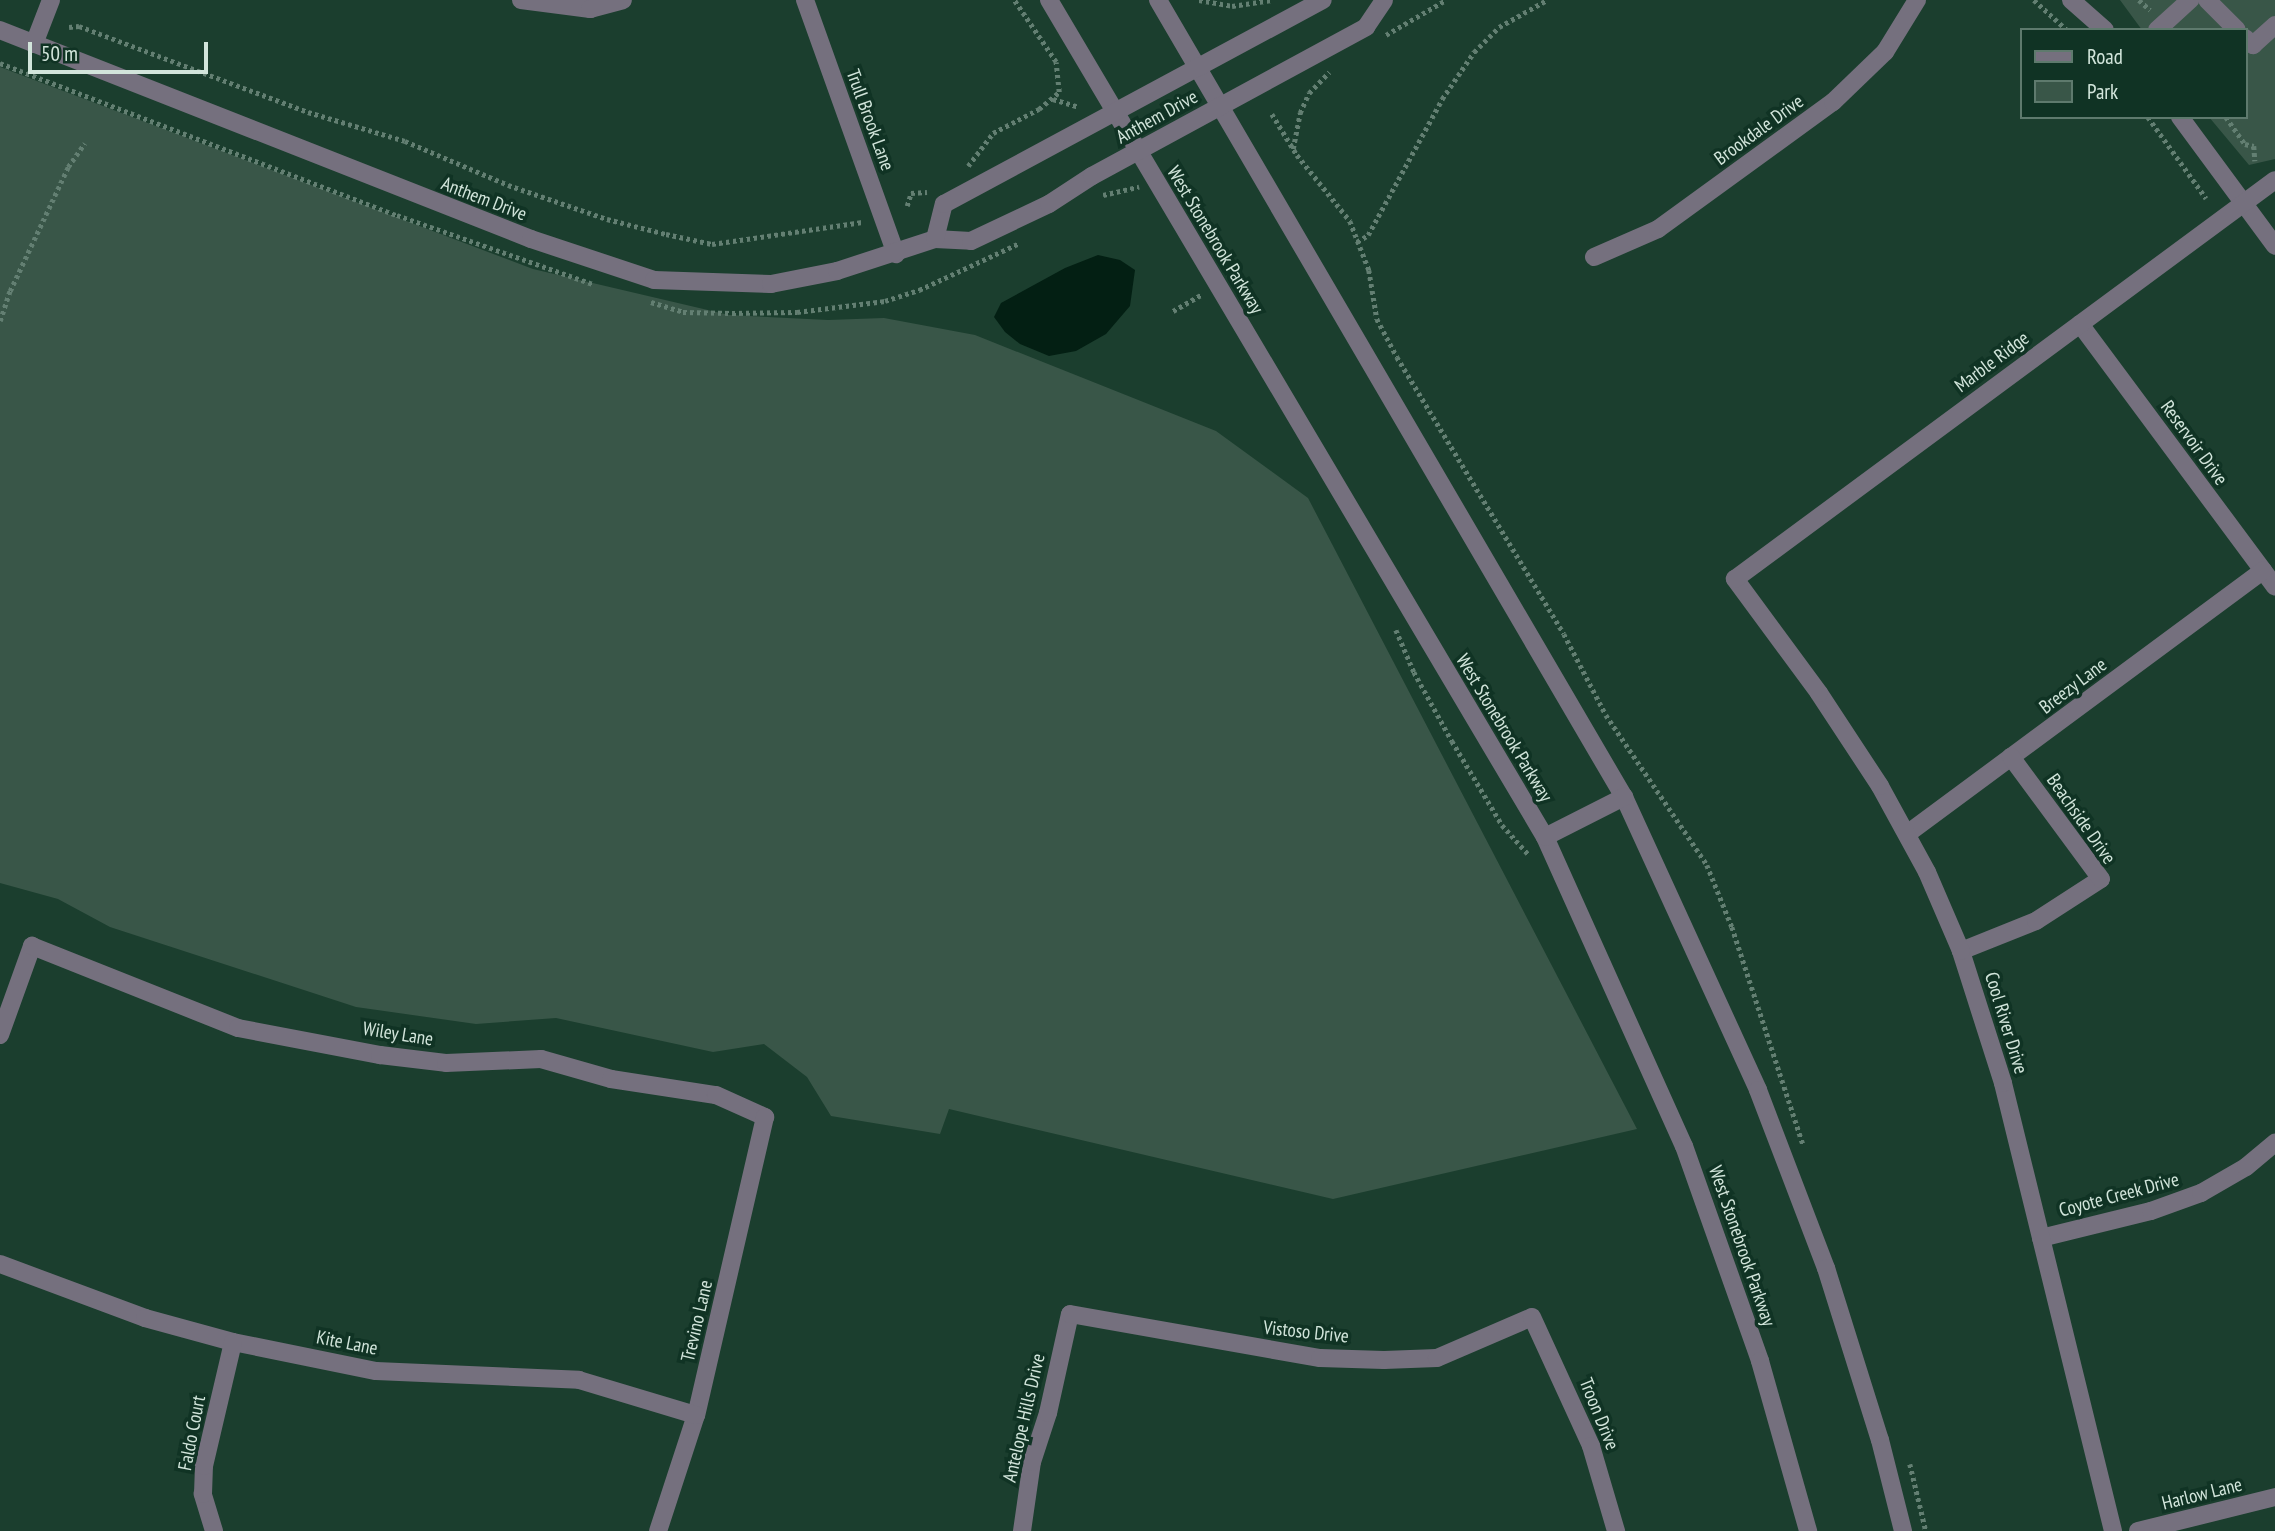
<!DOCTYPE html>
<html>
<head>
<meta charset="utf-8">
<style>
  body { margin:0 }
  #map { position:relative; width:2275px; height:1531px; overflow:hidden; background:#1b3e2e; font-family:"PT Sans Narrow",sans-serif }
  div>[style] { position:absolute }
  .green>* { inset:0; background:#395648 }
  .water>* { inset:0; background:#031f13 }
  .path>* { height:4.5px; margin-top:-2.25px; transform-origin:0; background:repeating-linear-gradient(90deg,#637f72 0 3.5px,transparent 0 7px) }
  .minor>* { height:18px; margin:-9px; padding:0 9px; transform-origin:9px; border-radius:9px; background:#75707e }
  span { translate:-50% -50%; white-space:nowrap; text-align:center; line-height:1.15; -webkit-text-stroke:7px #103324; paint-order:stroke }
  .street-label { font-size:19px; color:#d2e5db }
  .legend { position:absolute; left:2020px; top:28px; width:228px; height:91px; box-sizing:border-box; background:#103324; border:2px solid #5e7a6d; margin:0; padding:9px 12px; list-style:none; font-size:21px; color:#d2e5db }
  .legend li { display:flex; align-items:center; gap:14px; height:35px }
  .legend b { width:35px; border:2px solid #5e7a6d }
  .scale { position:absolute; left:28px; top:42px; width:180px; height:32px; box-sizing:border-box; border:4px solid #d2e5db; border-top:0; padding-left:9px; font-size:21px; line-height:24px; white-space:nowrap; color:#d2e5db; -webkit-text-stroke:5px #103324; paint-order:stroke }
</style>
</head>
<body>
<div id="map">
  <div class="green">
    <i style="clip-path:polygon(2120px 0,2275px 0,2275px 159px,2249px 165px,2209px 117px,2245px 117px,2245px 30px,2142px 30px)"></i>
    <i style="clip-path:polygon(0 67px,533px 269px,729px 315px,828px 320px,884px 318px,975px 335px,1216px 431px,1308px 498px,1637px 1129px,1333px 1199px,949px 1109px,940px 1134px,831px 1116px,807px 1077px,764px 1044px,713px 1052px,556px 1018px,476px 1024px,356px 1007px,110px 927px,58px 899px,0 883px)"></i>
  </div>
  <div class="water">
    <i style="clip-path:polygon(1098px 255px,1120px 260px,1135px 270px,1130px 306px,1106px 334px,1076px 351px,1049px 356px,1020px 344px,1005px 332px,994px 317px,1001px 303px,1065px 268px)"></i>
  </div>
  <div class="path">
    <i style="left:1199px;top:0;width:34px;rotate:10deg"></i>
    <i style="left:1232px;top:6px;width:40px;rotate:-8.5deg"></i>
    <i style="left:2034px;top:0;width:45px;rotate:42.3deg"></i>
    <i style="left:2139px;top:0;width:15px;rotate:42deg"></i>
    <i style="left:69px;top:27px;width:10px;rotate:-6deg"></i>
    <i style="left:79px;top:26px;width:245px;rotate:20.6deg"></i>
    <i style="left:308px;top:112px;width:101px;rotate:16.6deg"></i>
    <i style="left:405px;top:141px;width:112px;rotate:23.1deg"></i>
    <i style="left:508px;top:185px;width:105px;rotate:19deg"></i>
    <i style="left:607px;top:219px;width:61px;rotate:14.3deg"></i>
    <i style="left:666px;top:234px;width:47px;rotate:12.3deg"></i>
    <i style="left:712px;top:244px;width:152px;rotate:-8.3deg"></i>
    <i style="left:1386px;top:35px;width:69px;rotate:-30.3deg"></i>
    <i style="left:0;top:63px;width:425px;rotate:21deg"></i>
    <i style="left:397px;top:215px;width:208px;rotate:19.4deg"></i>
    <i style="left:1053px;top:99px;width:27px;rotate:17deg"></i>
    <i style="left:1272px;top:114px;width:48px;rotate:58.6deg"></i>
    <i style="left:1297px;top:155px;width:85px;rotate:51.2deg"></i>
    <i style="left:1350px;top:221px;width:53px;rotate:68.8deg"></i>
    <i style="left:1369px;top:270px;width:50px;rotate:80.7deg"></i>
    <i style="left:1377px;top:319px;width:43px;rotate:62.2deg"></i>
    <i style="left:1397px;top:357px;width:323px;rotate:58.9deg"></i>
    <i style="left:1564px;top:634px;width:91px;rotate:62.6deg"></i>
    <i style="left:1606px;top:715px;width:181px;rotate:56deg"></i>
    <i style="left:1707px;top:865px;width:67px;rotate:68deg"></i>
    <i style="left:1732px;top:927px;width:228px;rotate:71.9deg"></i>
    <i style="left:2148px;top:117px;width:100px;rotate:54.4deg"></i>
    <i style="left:2226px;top:117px;width:33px;rotate:55deg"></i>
    <i style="left:2245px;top:144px;width:9px;rotate:13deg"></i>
    <i style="left:2254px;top:146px;width:15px;rotate:86deg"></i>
    <i style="left:1293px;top:149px;width:37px;rotate:-79deg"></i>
    <i style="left:1300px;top:113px;width:22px;rotate:-66deg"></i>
    <i style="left:1309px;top:93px;width:29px;rotate:-46deg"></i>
    <i style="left:968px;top:166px;width:41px;rotate:-52.9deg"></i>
    <i style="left:993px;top:133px;width:52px;rotate:-27.6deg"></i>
    <i style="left:1039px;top:109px;width:26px;rotate:-40deg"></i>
    <i style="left:1059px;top:92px;width:30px;rotate:-96deg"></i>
    <i style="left:1056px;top:62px;width:75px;rotate:-124.1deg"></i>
    <i style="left:1103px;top:195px;width:37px;rotate:-13deg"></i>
    <i style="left:907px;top:206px;width:14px;rotate:-73deg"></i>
    <i style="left:911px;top:193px;width:16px;rotate:-4deg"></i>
    <i style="left:1357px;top:242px;width:13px;rotate:-32deg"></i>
    <i style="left:1368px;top:235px;width:155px;rotate:-61.4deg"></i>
    <i style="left:1442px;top:99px;width:57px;rotate:-55.8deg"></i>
    <i style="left:1474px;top:52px;width:35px;rotate:-45deg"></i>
    <i style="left:1499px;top:27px;width:55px;rotate:-29.4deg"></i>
    <i style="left:651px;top:302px;width:34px;rotate:17deg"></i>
    <i style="left:683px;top:312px;width:49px;rotate:1.2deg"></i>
    <i style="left:732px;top:313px;width:65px;rotate:-0.9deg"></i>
    <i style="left:797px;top:312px;width:89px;rotate:-7.1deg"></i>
    <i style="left:885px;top:301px;width:36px;rotate:-18deg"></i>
    <i style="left:919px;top:290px;width:111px;rotate:-25deg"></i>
    <i style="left:1173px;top:311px;width:32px;rotate:-30deg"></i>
    <i style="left:0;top:321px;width:32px;rotate:-72deg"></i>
    <i style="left:10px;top:291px;width:137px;rotate:-64.9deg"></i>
    <i style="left:68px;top:167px;width:29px;rotate:-55deg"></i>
    <i style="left:1396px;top:630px;width:46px;rotate:66.8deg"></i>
    <i style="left:1414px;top:672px;width:79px;rotate:61.2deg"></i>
    <i style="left:1452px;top:741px;width:98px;rotate:59.2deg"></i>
    <i style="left:1502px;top:825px;width:39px;rotate:48deg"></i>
    <i style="left:1910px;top:1464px;width:69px;rotate:76.6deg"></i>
  </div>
  <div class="minor">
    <i style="left:521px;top:0;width:70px;rotate:7.4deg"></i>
    <i style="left:590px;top:9px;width:34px;rotate:-15deg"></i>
    <i style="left:805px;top:0;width:270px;rotate:70.3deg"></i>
    <i style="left:1049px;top:0;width:973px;rotate:59.35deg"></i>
    <i style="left:1545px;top:837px;width:339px;rotate:65.8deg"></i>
    <i style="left:1684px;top:1146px;width:228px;rotate:70.5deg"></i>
    <i style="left:1760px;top:1361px;width:177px;rotate:74.2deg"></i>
    <i style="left:1158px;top:0;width:923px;rotate:59.69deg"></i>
    <i style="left:1624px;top:797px;width:322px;rotate:65.4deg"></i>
    <i style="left:1758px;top:1090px;width:191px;rotate:69.1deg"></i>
    <i style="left:1826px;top:1268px;width:180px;rotate:72.6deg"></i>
    <i style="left:1880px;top:1440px;width:94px;rotate:75.8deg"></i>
    <i style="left:2071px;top:0;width:45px;rotate:41.4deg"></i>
    <i style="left:2207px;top:0;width:42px;rotate:45deg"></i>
    <i style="left:0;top:30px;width:571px;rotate:21.48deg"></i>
    <i style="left:531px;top:239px;width:130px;rotate:18.4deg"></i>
    <i style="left:654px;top:280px;width:117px;rotate:2deg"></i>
    <i style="left:771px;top:284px;width:67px;rotate:-11.1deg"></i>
    <i style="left:837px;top:271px;width:103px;rotate:-18.1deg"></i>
    <i style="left:935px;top:239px;width:36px;rotate:3deg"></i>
    <i style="left:971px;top:241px;width:86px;rotate:-25.4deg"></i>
    <i style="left:1049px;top:204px;width:51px;rotate:-33.1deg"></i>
    <i style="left:1092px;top:176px;width:312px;rotate:-28.5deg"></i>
    <i style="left:1366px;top:27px;width:32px;rotate:-56deg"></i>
    <i style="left:2157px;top:30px;width:45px;rotate:-42.3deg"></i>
    <i style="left:2245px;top:38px;width:11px;rotate:41deg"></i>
    <i style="left:2253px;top:45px;width:30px;rotate:-42deg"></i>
    <i style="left:34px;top:44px;width:47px;rotate:-68.9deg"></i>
    <i style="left:2180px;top:117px;width:160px;rotate:53.6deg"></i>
    <i style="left:935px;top:239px;width:36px;rotate:-76deg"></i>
    <i style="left:944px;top:204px;width:430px;rotate:-28.3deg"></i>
    <i style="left:1594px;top:257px;width:70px;rotate:-23.6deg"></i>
    <i style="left:1658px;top:229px;width:216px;rotate:-36deg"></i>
    <i style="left:1833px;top:102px;width:72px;rotate:-43.9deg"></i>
    <i style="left:1885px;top:52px;width:61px;rotate:-58.4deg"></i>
    <i style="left:2080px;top:324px;width:327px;rotate:53.4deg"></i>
    <i style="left:1907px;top:834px;width:443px;rotate:-36.5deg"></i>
    <i style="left:1545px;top:837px;width:89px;rotate:-26.9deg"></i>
    <i style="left:1961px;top:951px;width:81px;rotate:-21.8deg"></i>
    <i style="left:2036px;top:921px;width:77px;rotate:-32.9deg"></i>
    <i style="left:2101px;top:879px;width:152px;rotate:-126.4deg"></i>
    <i style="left:0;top:1035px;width:95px;rotate:-70.2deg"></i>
    <i style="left:32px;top:946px;width:222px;rotate:21.7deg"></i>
    <i style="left:238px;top:1028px;width:145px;rotate:10.8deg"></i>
    <i style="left:380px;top:1055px;width:66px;rotate:6.9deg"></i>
    <i style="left:446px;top:1063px;width:95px;rotate:-2.4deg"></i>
    <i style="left:541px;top:1059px;width:73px;rotate:15.9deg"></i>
    <i style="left:611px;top:1079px;width:106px;rotate:8.7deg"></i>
    <i style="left:716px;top:1095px;width:54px;rotate:24.2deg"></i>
    <i style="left:765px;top:1117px;width:306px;rotate:103deg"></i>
    <i style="left:696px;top:1415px;width:122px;rotate:108.1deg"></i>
    <i style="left:2041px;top:1238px;width:113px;rotate:-13.8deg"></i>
    <i style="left:2151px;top:1211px;width:53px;rotate:-19.8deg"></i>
    <i style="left:2201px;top:1193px;width:52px;rotate:-30deg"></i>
    <i style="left:2246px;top:1167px;width:38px;rotate:-40deg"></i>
    <i style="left:0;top:1264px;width:155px;rotate:20.4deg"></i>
    <i style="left:145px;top:1318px;width:91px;rotate:15.3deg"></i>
    <i style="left:233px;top:1342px;width:146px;rotate:11.5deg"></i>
    <i style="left:376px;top:1371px;width:203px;rotate:2.5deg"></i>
    <i style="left:579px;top:1380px;width:122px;rotate:16.7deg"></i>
    <i style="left:214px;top:1531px;width:39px;rotate:-107deg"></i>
    <i style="left:203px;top:1494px;width:28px;rotate:-88deg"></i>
    <i style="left:204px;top:1466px;width:127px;rotate:-76.8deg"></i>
    <i style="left:1022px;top:1531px;width:70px;rotate:-81.8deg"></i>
    <i style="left:1032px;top:1462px;width:52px;rotate:-71.9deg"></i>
    <i style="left:1048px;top:1413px;width:101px;rotate:-77.5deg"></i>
    <i style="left:1070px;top:1314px;width:254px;rotate:10deg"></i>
    <i style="left:1320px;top:1358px;width:64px;rotate:1.8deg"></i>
    <i style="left:1384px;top:1360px;width:53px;rotate:-2.2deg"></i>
    <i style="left:1437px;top:1358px;width:103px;rotate:-23.3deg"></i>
    <i style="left:1532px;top:1317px;width:142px;rotate:65.4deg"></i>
    <i style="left:1591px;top:1446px;width:89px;rotate:73.6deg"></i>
    <i style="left:2113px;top:1531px;width:461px;rotate:-103.8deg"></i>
    <i style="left:2003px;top:1083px;width:139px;rotate:-107.7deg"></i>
    <i style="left:1961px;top:951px;width:86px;rotate:-113.3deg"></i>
    <i style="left:1927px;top:872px;width:98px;rotate:-118.7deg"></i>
    <i style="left:1880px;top:786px;width:111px;rotate:-123.3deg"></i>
    <i style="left:1819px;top:693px;width:142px;rotate:-126.4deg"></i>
    <i style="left:1735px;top:579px;width:671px;rotate:-36.46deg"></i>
    <i style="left:2138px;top:1531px;width:141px;rotate:-13.9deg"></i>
  </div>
  <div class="street-label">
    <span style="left:1157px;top:117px;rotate:-29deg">Anthem Drive</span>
    <span style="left:870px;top:120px;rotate:70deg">Trull Brook Lane</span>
    <span style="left:1759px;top:130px;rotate:-36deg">Brookdale Drive</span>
    <span style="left:484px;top:199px;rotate:21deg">Anthem Drive</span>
    <span style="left:1215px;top:240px;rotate:59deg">West Stonebrook Parkway</span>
    <span style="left:1992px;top:362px;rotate:-37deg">Marble Ridge</span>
    <span style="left:2194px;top:443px;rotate:54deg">Reservoir Drive</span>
    <span style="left:2073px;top:686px;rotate:-37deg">Breezy Lane</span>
    <span style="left:1504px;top:728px;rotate:59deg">West Stonebrook Parkway</span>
    <span style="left:2081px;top:819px;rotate:55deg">Beachside Drive</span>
    <span style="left:2006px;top:1023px;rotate:73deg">Cool River Drive</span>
    <span style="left:398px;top:1034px;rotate:9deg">Wiley Lane</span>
    <span style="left:2119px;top:1195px;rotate:-15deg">Coyote Creek Drive</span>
    <span style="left:1742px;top:1246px;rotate:71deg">West Stonebrook Parkway</span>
    <span style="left:697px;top:1321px;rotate:-77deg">Trevino Lane</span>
    <span style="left:1306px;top:1332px;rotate:6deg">Vistoso Drive</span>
    <span style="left:347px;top:1343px;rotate:11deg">Kite Lane</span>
    <span style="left:1599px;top:1414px;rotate:68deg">Troon Drive</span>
    <span style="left:1024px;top:1418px;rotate:-77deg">Antelope Hills Drive</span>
    <span style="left:192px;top:1433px;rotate:-79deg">Faldo Court</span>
    <span style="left:2202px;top:1494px;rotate:-14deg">Harlow Lane</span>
  </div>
  <ul class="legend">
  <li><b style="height:9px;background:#75707e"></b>Road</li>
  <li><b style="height:19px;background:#395648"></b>Park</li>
  </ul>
  <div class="scale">50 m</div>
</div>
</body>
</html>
